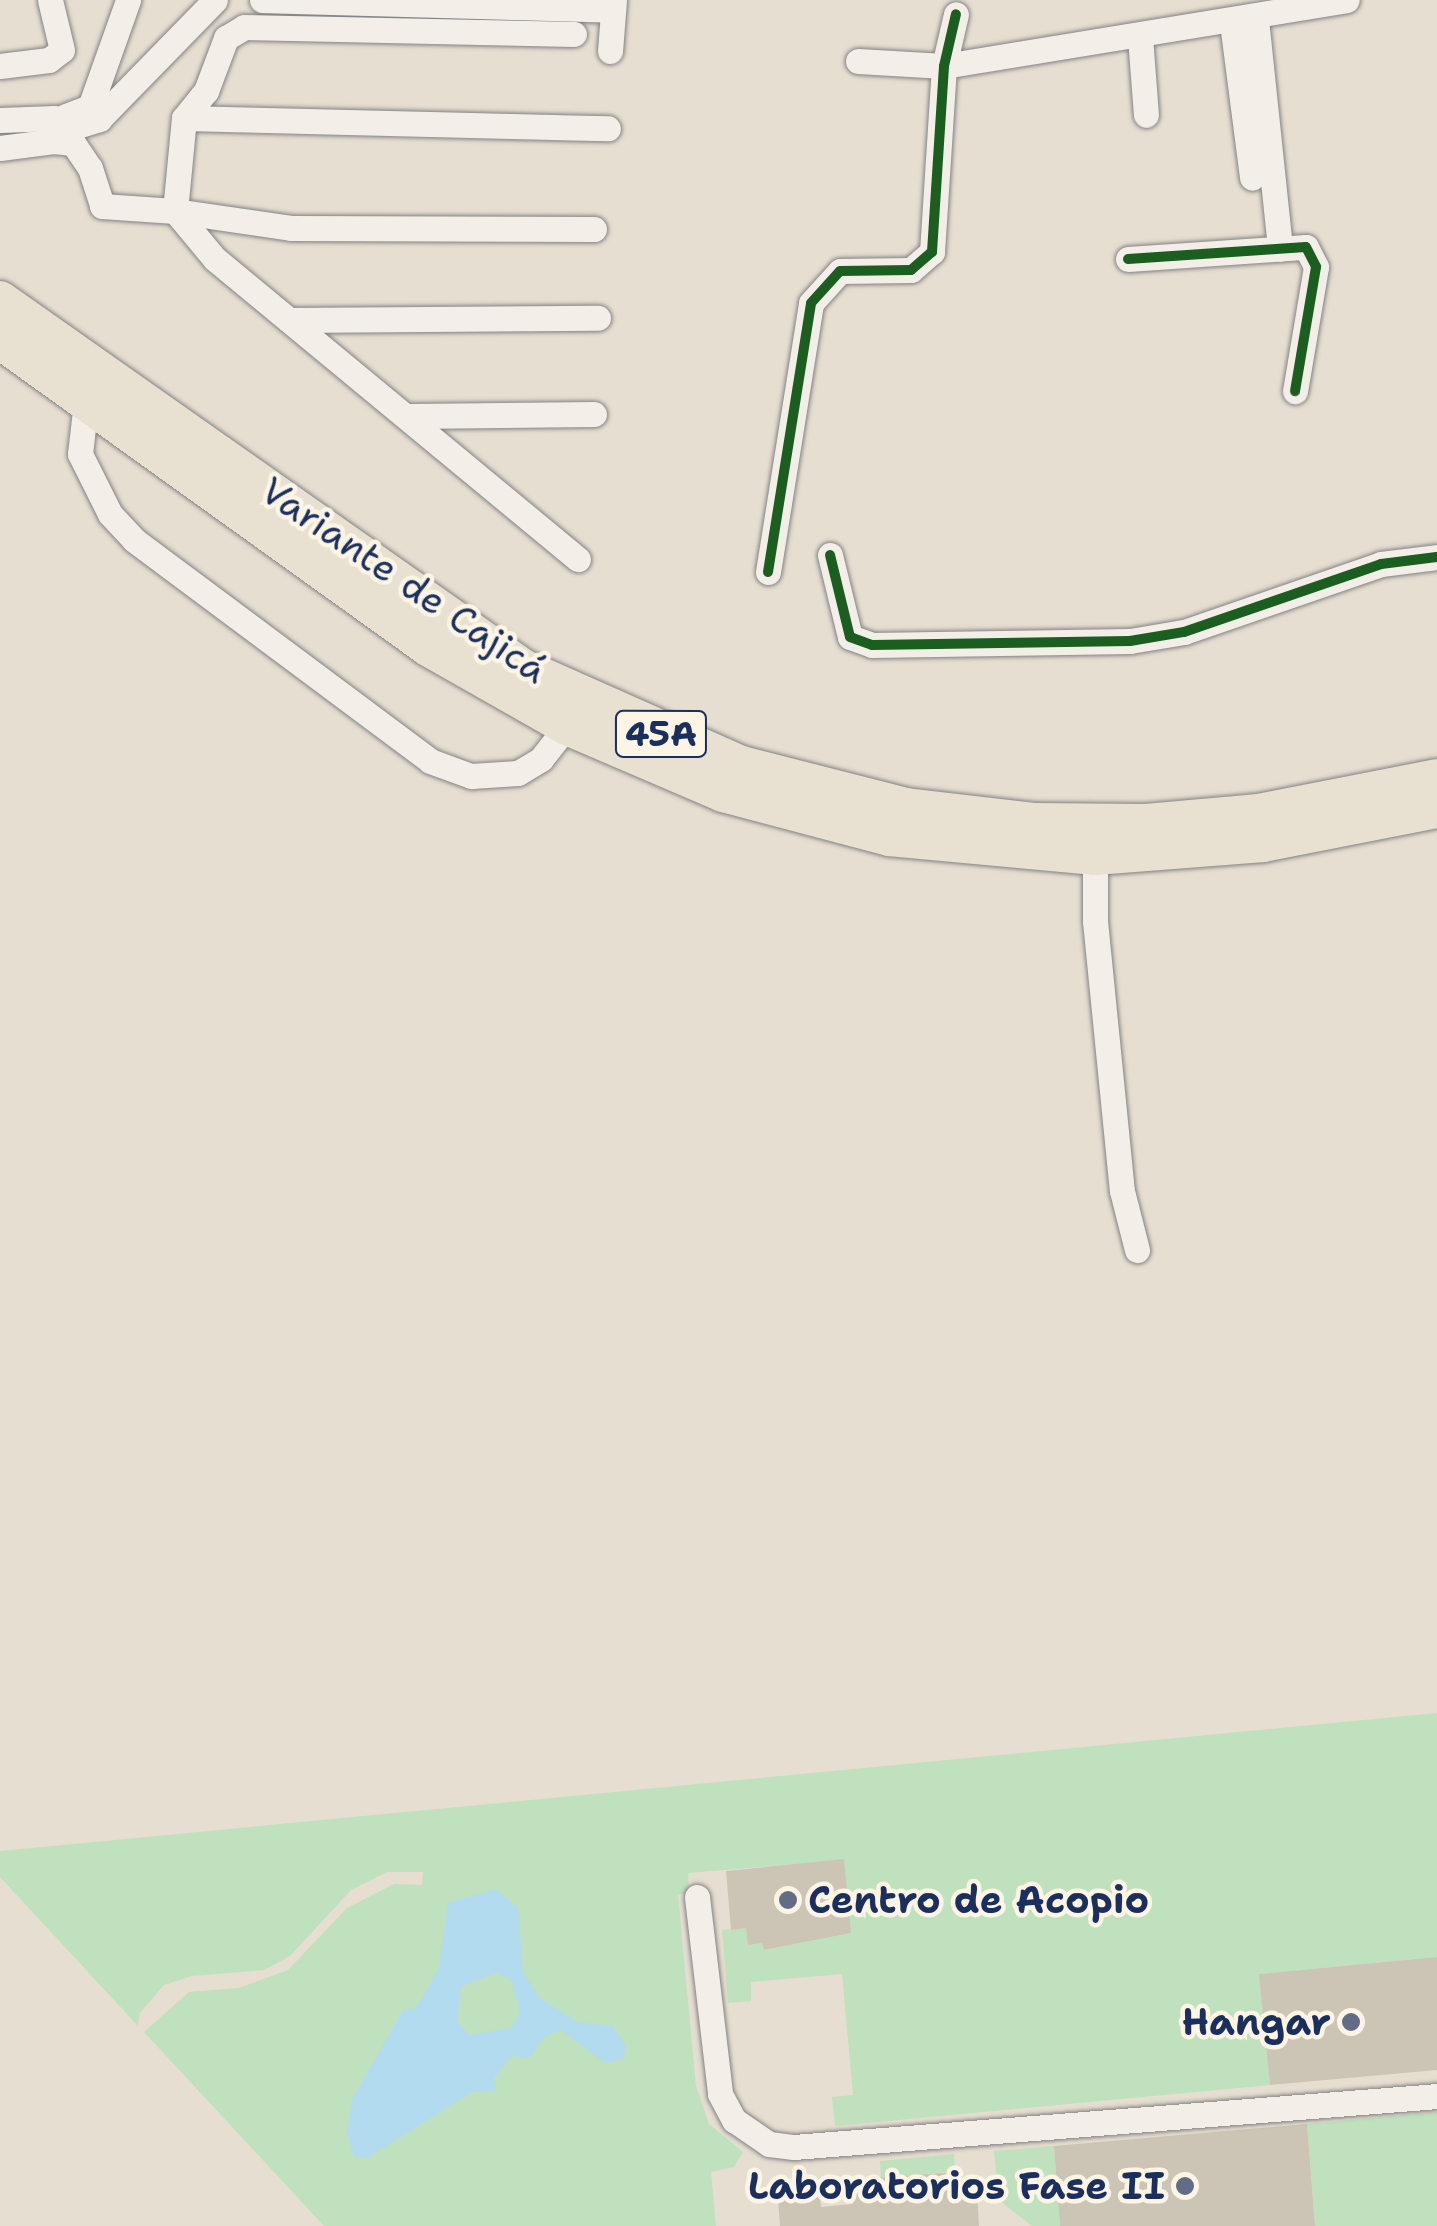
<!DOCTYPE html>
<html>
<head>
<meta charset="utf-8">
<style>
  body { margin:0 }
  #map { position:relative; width:1437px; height:2226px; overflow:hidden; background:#e6ded0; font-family:"Shantell Sans",sans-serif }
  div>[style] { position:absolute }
  .green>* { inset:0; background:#bfe1bd }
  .water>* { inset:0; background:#b2dbf0 }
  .building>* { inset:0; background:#ccc4b4 }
  .roads { filter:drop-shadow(0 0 2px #828385) drop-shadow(0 0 2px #828385) }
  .minor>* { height:25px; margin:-12.5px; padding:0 12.5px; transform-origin:12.5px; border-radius:12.5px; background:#f3efe8 }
  .highway>* { height:38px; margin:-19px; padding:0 19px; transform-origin:19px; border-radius:19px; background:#e8e1d1 }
  .cycleway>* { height:10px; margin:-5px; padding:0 5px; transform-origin:5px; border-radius:5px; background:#1b5e20 }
  .dots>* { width:28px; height:28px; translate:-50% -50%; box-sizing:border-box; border:5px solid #fcf5e5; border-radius:50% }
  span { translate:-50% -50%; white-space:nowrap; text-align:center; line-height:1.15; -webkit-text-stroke:9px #fcf5e5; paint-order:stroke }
  .shield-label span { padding:2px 8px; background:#fcf5e5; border:2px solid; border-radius:8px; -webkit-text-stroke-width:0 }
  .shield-label { font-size:35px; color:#1b2f5e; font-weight:700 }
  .street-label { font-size:38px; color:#1b2f5e }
  .poi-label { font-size:38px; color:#1b2f5e; font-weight:700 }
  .left { translate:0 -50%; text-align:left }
  .right { translate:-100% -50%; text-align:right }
</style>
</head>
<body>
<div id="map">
  <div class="green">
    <i style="clip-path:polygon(1437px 1713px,1437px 1957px,1260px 1974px,1270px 2085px,835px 2126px,832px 2097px,853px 2095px,842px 1974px,751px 1982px,751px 2001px,728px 2003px,722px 1930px,746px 1928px,748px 1944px,762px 1943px,765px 1950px,851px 1933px,844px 1860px,688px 1873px,689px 1893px,678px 1895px,696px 2086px,709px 2124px,743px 2152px,734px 2167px,711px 2172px,716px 2226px,324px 2226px,144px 2032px,189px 1992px,239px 1988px,288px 1970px,347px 1908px,394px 1884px,422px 1885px,423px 1872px,387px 1872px,351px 1890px,290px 1956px,264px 1970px,192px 1976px,164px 1985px,139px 2014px,138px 2026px,0 1877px,0 1851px)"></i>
    <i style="clip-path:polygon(1437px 2112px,1437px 2226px,1315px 2226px,1307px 2124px)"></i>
    <i style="clip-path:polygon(1054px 2146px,1060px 2226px,1032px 2226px,999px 2200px,994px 2151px)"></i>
    <i style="clip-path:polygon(954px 2154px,955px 2171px,881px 2178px,880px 2161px)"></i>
  </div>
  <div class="water">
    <i style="clip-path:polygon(evenodd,496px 1889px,518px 1908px,523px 1972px,540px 1998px,577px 2022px,613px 2026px,626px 2046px,623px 2059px,605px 2063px,561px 2030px,544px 2037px,530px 2058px,512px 2056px,494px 2078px,495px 2091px,472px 2092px,369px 2157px,354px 2157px,347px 2134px,352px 2099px,403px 2010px,416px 2008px,439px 1968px,448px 1903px,496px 1889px,497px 1973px,512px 1981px,520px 2013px,510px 2028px,470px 2035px,457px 2022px,461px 1986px,497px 1973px)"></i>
  </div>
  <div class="building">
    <i style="clip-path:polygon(844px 1859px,851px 1933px,764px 1950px,762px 1943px,748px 1945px,746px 1928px,731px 1930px,726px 1871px)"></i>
    <i style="clip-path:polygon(1437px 1957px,1437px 2070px,1270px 2085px,1259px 1974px)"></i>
    <i style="clip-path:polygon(1307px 2124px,1315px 2226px,1060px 2226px,1054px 2146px)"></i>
    <i style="clip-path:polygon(955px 2172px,957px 2195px,977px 2193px,979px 2226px,780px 2226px,778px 2200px,820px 2197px,821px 2207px,853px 2204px,851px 2180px)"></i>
  </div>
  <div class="roads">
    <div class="minor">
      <i style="left:262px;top:0;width:349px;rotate:1.6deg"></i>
      <i style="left:1256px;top:19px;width:231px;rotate:84deg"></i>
      <i style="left:1232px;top:23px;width:156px;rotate:82.6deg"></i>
      <i style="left:1140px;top:37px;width:78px;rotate:85.6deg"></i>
      <i style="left:610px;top:51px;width:51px;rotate:-85.5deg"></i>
      <i style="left:858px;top:61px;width:86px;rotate:3.3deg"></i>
      <i style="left:944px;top:66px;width:408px;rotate:-9.3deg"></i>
      <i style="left:0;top:66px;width:49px;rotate:-7deg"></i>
      <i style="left:49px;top:60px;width:16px;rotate:-38deg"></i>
      <i style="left:62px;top:50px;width:51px;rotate:-103.5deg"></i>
      <i style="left:66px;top:116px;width:26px;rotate:-21deg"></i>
      <i style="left:90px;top:107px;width:114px;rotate:-70.4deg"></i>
      <i style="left:184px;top:118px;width:35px;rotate:-51deg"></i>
      <i style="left:206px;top:91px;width:57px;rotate:-69.3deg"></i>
      <i style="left:226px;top:38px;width:21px;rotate:-31deg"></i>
      <i style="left:244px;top:27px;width:330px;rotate:1.2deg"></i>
      <i style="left:0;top:120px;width:54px;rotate:-2.1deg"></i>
      <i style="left:54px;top:118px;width:17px;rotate:40deg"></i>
      <i style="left:54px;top:141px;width:19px;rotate:6deg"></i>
      <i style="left:73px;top:143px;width:30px;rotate:56deg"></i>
      <i style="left:90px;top:168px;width:40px;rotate:72deg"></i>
      <i style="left:102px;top:206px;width:73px;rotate:3.9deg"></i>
      <i style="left:175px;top:211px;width:93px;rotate:-84.5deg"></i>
      <i style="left:184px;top:118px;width:424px;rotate:1.4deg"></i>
      <i style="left:0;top:148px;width:54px;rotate:-7.4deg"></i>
      <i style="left:54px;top:141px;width:18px;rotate:-43deg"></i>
      <i style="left:67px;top:129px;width:34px;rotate:-17deg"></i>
      <i style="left:99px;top:119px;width:166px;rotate:-45.7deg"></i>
      <i style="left:175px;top:211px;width:62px;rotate:50.2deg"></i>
      <i style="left:215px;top:259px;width:471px;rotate:39.6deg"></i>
      <i style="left:175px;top:211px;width:117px;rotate:8.3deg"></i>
      <i style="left:291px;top:228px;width:303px;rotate:0.2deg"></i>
      <i style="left:1128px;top:259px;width:178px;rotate:-3.9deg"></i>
      <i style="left:1306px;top:247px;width:22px;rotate:63deg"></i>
      <i style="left:1316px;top:267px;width:126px;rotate:99.6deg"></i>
      <i style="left:289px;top:320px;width:309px;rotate:-0.4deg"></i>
      <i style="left:86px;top:402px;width:52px;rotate:96.6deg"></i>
      <i style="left:80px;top:454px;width:67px;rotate:63.4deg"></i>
      <i style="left:110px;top:514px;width:35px;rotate:47deg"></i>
      <i style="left:134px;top:540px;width:369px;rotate:36.7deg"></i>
      <i style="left:430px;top:761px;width:44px;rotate:20.1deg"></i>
      <i style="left:471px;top:776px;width:47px;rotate:-3.7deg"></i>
      <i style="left:518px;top:773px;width:27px;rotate:-31deg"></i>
      <i style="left:541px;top:759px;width:42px;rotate:-51.8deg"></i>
      <i style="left:411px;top:416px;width:183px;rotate:-0.6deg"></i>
      <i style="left:830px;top:555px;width:84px;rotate:76.3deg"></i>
      <i style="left:850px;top:637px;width:23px;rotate:20deg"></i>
      <i style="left:872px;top:645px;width:258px;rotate:-0.9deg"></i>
      <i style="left:1130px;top:641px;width:55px;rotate:-9.5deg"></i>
      <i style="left:1184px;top:632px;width:208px;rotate:-19deg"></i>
      <i style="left:1381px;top:564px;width:56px;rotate:-7.1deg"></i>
      <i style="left:768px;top:572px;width:272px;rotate:-80.9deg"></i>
      <i style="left:811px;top:303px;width:43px;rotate:-47.8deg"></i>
      <i style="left:840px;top:271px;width:71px;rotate:-0.8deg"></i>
      <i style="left:911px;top:270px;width:28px;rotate:-41deg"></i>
      <i style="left:932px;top:252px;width:186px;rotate:-86.3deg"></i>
      <i style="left:944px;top:66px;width:53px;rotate:-77deg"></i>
      <i style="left:1095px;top:856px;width:65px;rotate:90deg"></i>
      <i style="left:1095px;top:921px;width:271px;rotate:84.3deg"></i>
      <i style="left:1122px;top:1191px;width:61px;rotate:75.7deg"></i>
      <i style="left:697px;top:1897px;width:198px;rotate:83.3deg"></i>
      <i style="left:720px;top:2094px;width:30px;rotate:62deg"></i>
      <i style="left:734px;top:2120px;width:42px;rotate:34.4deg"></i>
      <i style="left:769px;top:2144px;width:25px;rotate:7deg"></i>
      <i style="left:794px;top:2147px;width:645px;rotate:-4.53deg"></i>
    </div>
    <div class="highway">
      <i style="left:0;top:300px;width:639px;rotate:35.13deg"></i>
      <i style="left:523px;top:668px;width:239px;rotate:24deg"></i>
      <i style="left:741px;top:765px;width:170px;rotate:14.3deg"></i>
      <i style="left:906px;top:807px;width:128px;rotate:6.7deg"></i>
      <i style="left:1033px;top:822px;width:113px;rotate:0.5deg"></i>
      <i style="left:1146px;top:823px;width:113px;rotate:-5.1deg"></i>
      <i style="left:1259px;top:813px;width:181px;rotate:-11.1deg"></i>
      <i style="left:0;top:340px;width:527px;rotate:35.65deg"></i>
      <i style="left:428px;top:647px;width:160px;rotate:29.6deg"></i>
      <i style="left:567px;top:726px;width:170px;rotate:23.2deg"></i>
      <i style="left:723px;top:793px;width:172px;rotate:14.8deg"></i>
      <i style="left:889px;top:837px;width:207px;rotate:5.3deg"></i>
      <i style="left:1095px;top:856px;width:169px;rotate:-4.4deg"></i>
      <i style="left:1263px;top:843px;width:177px;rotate:-11.1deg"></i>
    </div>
  </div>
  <div class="cycleway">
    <i style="left:1128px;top:259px;width:178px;rotate:-3.9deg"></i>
    <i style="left:1306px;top:247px;width:22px;rotate:63deg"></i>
    <i style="left:1316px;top:267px;width:126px;rotate:99.6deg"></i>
    <i style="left:830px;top:555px;width:84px;rotate:76.3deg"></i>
    <i style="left:850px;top:637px;width:23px;rotate:20deg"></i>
    <i style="left:872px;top:645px;width:258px;rotate:-0.9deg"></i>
    <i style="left:1130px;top:641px;width:55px;rotate:-9.5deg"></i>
    <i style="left:1184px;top:632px;width:208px;rotate:-19deg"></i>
    <i style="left:1381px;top:564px;width:56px;rotate:-7.1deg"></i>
    <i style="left:768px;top:572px;width:272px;rotate:-80.9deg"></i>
    <i style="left:811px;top:303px;width:43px;rotate:-47.8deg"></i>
    <i style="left:840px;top:271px;width:71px;rotate:-0.8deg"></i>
    <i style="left:911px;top:270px;width:28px;rotate:-41deg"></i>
    <i style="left:932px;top:252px;width:186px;rotate:-86.3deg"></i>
    <i style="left:944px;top:66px;width:53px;rotate:-77deg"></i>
  </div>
  <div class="dots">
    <i style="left:788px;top:1900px;background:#626c86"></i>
    <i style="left:1351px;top:2022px;background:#626c86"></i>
    <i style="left:1185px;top:2186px;background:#626c86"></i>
  </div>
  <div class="shield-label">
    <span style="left:661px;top:734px">45A</span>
  </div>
  <div class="street-label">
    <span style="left:404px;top:580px;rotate:34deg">Variante de Cajicá</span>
  </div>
  <div class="poi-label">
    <span class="left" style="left:808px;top:1900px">Centro de Acopio</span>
    <span class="right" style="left:1331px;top:2022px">Hangar</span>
    <span class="right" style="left:1165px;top:2186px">Laboratorios Fase II</span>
  </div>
</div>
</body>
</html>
